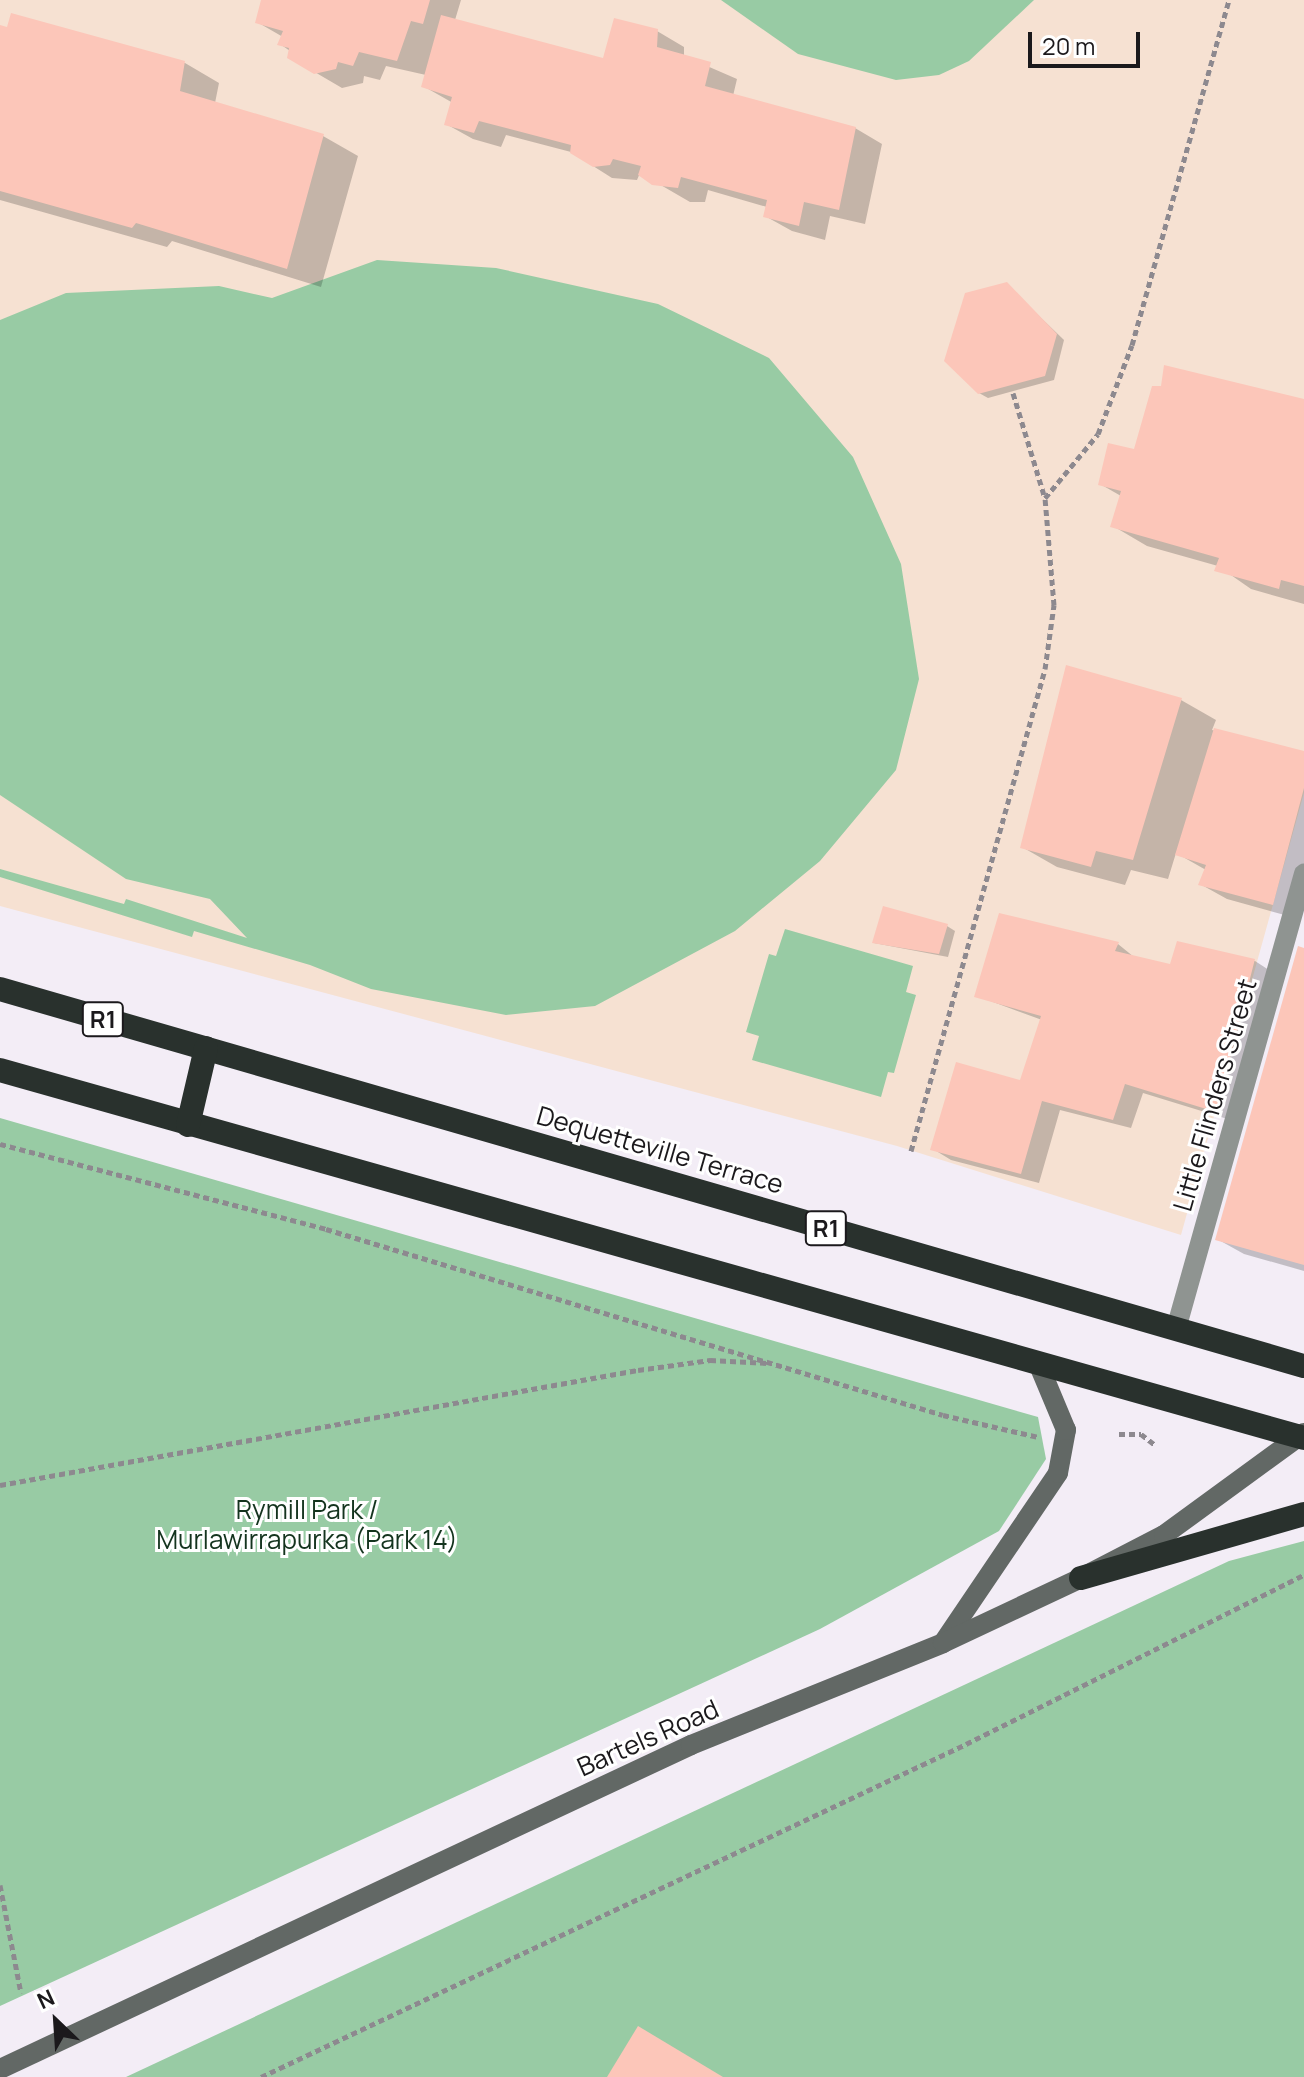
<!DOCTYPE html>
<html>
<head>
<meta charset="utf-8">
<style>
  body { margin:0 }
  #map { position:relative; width:1304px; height:2077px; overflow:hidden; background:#f3edf6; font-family:Manrope,sans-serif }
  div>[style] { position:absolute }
  .education>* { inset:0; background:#f6e1d2 }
  .green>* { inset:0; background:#98cba4 }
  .shadow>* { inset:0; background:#0003 }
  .building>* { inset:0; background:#fcc6b9 }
  .path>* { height:5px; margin-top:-2.5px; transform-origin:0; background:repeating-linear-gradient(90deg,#8d898f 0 6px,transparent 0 10px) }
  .street>* { height:20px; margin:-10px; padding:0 10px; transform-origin:10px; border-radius:10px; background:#8f9491 }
  .secondary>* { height:20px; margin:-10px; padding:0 10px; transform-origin:10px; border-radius:10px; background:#626865 }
  .highway>* { height:24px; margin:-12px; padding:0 12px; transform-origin:12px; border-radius:12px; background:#29312d }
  span { translate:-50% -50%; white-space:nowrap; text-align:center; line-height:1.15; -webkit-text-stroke:6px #fff; paint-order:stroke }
  .shield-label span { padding:2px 6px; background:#fff; border:2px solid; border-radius:6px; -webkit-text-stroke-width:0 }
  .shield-label { font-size:24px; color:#1b191c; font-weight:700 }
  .street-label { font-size:26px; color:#1b191c }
  .park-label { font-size:26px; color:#14341e }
  .north { position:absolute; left:16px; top:1981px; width:80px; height:80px; -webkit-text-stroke:6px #fff; paint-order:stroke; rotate:335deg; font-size:22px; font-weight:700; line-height:32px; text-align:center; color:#1b191c }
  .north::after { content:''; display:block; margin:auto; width:28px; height:36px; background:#1b191c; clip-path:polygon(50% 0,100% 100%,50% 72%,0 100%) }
  .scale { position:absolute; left:1028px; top:32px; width:112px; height:36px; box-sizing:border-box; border:4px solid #1b191c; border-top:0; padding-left:10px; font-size:24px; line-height:28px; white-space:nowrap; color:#1b191c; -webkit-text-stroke:6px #fff; paint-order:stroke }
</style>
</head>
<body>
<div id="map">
  <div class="education">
    <i style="clip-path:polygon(0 0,1304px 0,1304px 793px,1181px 1235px,897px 1146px,0 906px)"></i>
  </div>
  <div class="green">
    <i style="clip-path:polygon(721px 0,1034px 0,969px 61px,939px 75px,896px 80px,798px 54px)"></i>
    <i style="clip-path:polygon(377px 260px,496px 268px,658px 304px,769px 358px,853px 457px,901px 564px,919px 679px,896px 770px,820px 861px,735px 931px,595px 1006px,506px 1015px,371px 989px,310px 965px,194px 931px,192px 937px,0 877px,0 869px,124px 904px,126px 899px,247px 938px,210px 899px,126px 879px,0 795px,0 320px,66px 293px,219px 286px,272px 298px)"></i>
    <i style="clip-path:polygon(785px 929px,913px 966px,906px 992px,916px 995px,894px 1073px,888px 1072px,881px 1097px,752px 1060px,759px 1036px,746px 1032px,769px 954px,776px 956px)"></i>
    <i style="clip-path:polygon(0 1118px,1038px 1417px,1046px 1459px,999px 1531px,820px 1629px,0 2006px)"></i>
    <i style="clip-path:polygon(1304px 1541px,1304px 2077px,126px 2077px,1229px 1561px)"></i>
  </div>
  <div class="shadow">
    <i style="clip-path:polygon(264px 0,461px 0,455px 20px,604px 61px,657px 31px,684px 47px,684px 56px,737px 79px,733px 96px,855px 128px,882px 144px,865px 224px,830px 216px,825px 240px,792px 231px,765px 216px,767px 207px,708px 190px,705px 202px,690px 202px,640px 173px,637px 180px,612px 178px,571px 152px,506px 135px,501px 147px,473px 139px,446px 124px,453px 103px,423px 86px,426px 75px,386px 66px,380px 80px,364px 76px,363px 83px,342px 88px,289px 57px,290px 51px,280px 44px,283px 37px,257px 22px)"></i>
    <i style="clip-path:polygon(0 27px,185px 63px,219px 83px,215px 103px,323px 136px,358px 156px,321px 287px,172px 241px,167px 247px,0 200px)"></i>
    <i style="clip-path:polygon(1006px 284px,1064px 340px,1054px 380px,988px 398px,979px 393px)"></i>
    <i style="clip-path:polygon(1304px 401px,1304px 604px,1251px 589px,1218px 566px,1147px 546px,1113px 526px,1121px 496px,1100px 484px,1135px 452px)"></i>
    <i style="clip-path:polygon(1181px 700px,1216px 720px,1212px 730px,1304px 754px,1304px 902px,1299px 919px,1227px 899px,1200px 884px,1206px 870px,1176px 853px,1168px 879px,1131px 870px,1125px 885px,1057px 867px,1022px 847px)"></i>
    <i style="clip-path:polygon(947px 926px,955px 931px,948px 957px,874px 943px)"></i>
    <i style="clip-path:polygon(1118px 944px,1134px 957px,1172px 966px,1178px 944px,1255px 961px,1272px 972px,1234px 1121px,1143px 1093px,1131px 1128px,1060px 1110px,1039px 1183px,951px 1160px,933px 1149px,1022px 1082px,1042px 1020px,977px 996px)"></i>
    <i style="clip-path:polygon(1304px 950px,1304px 1271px,1244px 1254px,1217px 1239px)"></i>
  </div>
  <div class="building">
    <i style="clip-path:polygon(261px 0,430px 0,423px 24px,411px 21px,397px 61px,359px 52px,353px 66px,338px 62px,336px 69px,314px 74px,287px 58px,289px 48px,277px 45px,283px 31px,255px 23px)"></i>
    <i style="clip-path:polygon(11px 13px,185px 61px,180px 91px,324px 134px,287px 269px,136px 223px,132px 228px,0 191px,0 25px,7px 27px)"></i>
    <i style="clip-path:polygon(441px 15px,603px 58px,614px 18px,658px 29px,657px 47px,711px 62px,705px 86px,856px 127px,839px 210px,804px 202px,799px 226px,763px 217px,767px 200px,681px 177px,678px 188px,652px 185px,638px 175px,641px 166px,613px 159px,610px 165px,593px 167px,570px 153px,571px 145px,479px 121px,474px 133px,444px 125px,452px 97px,421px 87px)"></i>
    <i style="clip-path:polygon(1007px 282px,1057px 334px,1045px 376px,978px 394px,944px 361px,965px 293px)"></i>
    <i style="clip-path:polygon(1164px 365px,1304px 399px,1304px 586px,1281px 580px,1279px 589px,1214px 571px,1219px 558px,1110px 527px,1121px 491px,1098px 485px,1108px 443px,1134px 449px,1152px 386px,1161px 386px)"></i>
    <i style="clip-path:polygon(1066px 665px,1182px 698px,1133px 860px,1096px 851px,1091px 867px,1020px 848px)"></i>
    <i style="clip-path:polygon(1214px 728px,1304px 751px,1304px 788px,1273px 905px,1198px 885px,1206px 865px,1175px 855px)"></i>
    <i style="clip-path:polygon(883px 906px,948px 924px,939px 954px,872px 943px)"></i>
    <i style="clip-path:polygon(999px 913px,1119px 942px,1115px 951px,1170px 964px,1177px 941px,1255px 959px,1216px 1112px,1125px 1084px,1113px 1120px,1042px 1101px,1021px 1174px,930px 1150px,956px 1062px,1020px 1080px,1041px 1016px,974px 997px)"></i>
    <i style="clip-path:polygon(1298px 946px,1304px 948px,1304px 1265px,1215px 1240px)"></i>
    <i style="clip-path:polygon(638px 2026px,723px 2077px,607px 2077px)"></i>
  </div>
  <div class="path">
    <i style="left:1013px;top:393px;width:110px;rotate:73.1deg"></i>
    <i style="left:0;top:1144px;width:337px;rotate:14.6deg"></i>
    <i style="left:326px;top:1229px;width:644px;rotate:16.78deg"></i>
    <i style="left:943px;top:1415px;width:98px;rotate:13deg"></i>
    <i style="left:911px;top:1151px;width:500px;rotate:-74.46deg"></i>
    <i style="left:1045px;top:669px;width:65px;rotate:-82deg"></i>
    <i style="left:1054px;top:605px;width:107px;rotate:-94.8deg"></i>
    <i style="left:1045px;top:498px;width:83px;rotate:-50.4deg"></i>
    <i style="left:1098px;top:434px;width:95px;rotate:-69.1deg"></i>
    <i style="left:1132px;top:345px;width:358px;rotate:-74.3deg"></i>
    <i style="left:1119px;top:1434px;width:22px"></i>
    <i style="left:1141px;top:1434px;width:18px;rotate:38deg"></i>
    <i style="left:0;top:1485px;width:648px;rotate:-10.22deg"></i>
    <i style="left:638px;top:1370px;width:73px;rotate:-7.9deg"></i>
    <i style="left:710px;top:1360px;width:58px;rotate:3deg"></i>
    <i style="left:0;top:1885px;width:110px;rotate:79deg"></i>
    <i style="left:261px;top:2077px;width:780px;rotate:-25.28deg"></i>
    <i style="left:966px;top:1744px;width:378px;rotate:-26.6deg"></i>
  </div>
  <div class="street">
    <i style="left:1176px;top:1329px;width:473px;rotate:-74.3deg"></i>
  </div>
  <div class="secondary">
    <i style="left:943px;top:1643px;width:205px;rotate:-55.9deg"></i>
    <i style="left:1058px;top:1473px;width:44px;rotate:-79.5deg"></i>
    <i style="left:1066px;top:1430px;width:73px;rotate:-112.7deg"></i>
    <i style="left:0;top:2069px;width:763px;rotate:-25.12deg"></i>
    <i style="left:691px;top:1745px;width:272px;rotate:-22deg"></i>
    <i style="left:943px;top:1643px;width:153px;rotate:-25.2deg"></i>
    <i style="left:1081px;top:1578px;width:93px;rotate:-27.4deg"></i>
    <i style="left:1164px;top:1535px;width:173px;rotate:-36.1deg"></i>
  </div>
  <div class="highway">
    <i style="left:0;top:989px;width:1357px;rotate:16.13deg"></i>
    <i style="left:0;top:1070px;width:1355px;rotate:15.76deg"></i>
    <i style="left:188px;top:1125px;width:79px;rotate:-76.8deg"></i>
    <i style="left:1081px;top:1578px;width:232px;rotate:-16deg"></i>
  </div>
  <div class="shield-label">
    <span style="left:103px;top:1019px">R1</span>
    <span style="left:826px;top:1228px">R1</span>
  </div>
  <div class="street-label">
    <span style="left:1215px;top:1095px;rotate:-74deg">Little Flinders Street</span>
    <span style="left:660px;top:1150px;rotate:16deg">Dequetteville Terrace</span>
    <span style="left:648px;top:1738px;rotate:-24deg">Bartels Road</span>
  </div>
  <div class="park-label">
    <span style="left:307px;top:1525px">Rymill Park /<br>Murlawirrapurka (Park 14)</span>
  </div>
  <div class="north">N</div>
  <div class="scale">20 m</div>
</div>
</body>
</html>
